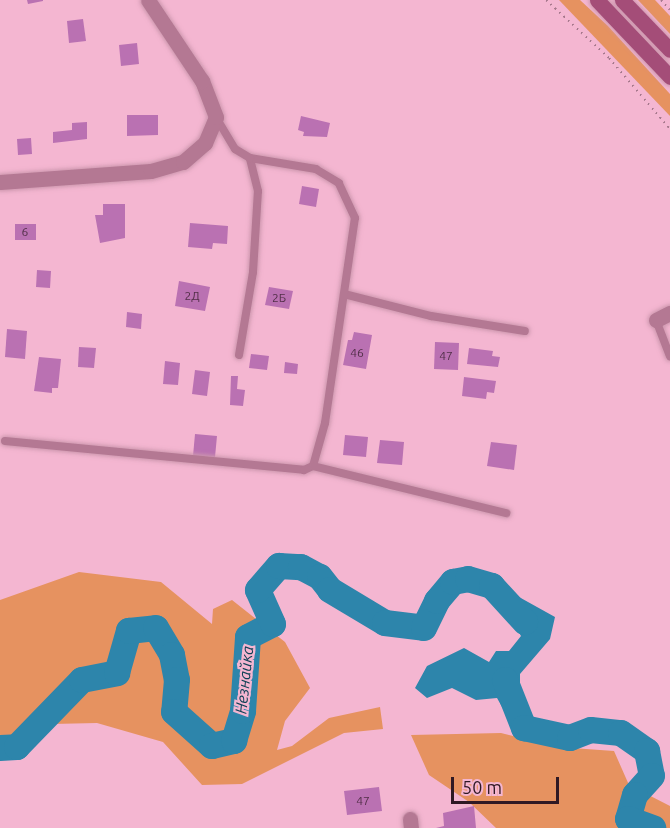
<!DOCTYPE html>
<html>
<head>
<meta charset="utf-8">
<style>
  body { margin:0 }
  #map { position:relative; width:670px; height:828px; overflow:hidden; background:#f4b6d1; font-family:Ubuntu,sans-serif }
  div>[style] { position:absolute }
  .green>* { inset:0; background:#e69260 }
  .water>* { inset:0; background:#2d85ab }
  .river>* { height:26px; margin:-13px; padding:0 13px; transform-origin:13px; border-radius:13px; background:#2d85ab }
  .building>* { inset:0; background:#ba71b2 }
  .path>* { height:2px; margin-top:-1px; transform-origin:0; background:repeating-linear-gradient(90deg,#a6788c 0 1.5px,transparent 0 6px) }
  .roads { filter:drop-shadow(0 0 2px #cd97ae) drop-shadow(0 0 2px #cd97ae) }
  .service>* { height:8px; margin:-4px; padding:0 4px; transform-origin:4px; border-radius:4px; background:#b47893 }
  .minor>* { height:15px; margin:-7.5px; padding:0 7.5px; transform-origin:7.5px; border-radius:7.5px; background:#b47893 }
  .secondary>* { height:15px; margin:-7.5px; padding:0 7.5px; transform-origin:7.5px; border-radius:7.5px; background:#a44d78 }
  span { translate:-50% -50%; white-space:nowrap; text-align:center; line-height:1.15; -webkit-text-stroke:4.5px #f4b6d1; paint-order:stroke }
  .number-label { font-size:12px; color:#522f48 }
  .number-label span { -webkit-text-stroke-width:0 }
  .water-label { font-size:16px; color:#104156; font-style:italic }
  .scale { position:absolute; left:451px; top:777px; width:108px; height:27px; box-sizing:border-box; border:3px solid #301924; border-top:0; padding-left:8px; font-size:18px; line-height:21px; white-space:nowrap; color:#301924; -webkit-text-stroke:4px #f4b6d1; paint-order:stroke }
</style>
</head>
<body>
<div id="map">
  <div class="green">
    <i style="clip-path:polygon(559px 0,580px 0,608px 26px,670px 94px,670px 116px)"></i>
    <i style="clip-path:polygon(638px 0,655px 0,670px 16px,670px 34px)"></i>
    <i style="clip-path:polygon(79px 572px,161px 582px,212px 624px,213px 609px,232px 600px,285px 642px,310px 688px,285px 721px,277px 750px,292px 746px,329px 718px,380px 707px,383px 729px,344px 733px,242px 784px,202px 785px,163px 742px,97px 723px,52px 724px,0 754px,0 600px)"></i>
    <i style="clip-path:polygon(501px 733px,558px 747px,614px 751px,629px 785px,670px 806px,670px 828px,496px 828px,469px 802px,429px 775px,411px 735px)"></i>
  </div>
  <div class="water">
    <i style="clip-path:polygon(510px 592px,555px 617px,550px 639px,520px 674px,520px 705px,510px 721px,497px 698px,476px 700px,452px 688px,427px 698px,415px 688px,427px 666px,464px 648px,489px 662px,496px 651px,509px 651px,521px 636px,499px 598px)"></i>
  </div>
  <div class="river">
    <i style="left:505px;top:680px;width:52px;rotate:68.4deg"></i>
    <i style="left:524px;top:728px;width:47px;rotate:12.3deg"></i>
    <i style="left:570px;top:738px;width:22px;rotate:-21deg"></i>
    <i style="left:591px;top:730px;width:30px;rotate:6deg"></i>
    <i style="left:621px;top:733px;width:32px;rotate:35deg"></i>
    <i style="left:647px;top:751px;width:25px;rotate:79deg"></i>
    <i style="left:652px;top:776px;width:25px;rotate:132deg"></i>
    <i style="left:635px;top:795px;width:25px;rotate:106deg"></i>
    <i style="left:628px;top:819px;width:27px;rotate:20deg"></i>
    <i style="left:0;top:748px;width:17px;rotate:-3deg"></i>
    <i style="left:17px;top:747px;width:93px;rotate:-45.9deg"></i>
    <i style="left:82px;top:680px;width:36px;rotate:-11deg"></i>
    <i style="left:117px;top:673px;width:44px;rotate:-74.1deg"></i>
    <i style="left:129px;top:631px;width:27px;rotate:-6deg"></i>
    <i style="left:156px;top:628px;width:31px;rotate:59deg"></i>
    <i style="left:172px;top:655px;width:25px;rotate:79deg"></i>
    <i style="left:177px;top:680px;width:32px;rotate:95deg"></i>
    <i style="left:174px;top:712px;width:51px;rotate:41.8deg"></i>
    <i style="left:212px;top:746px;width:23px;rotate:-13deg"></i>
    <i style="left:234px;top:741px;width:31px;rotate:-73deg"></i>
    <i style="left:243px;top:711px;width:74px;rotate:-86.1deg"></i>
    <i style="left:248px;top:637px;width:28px;rotate:-27deg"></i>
    <i style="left:273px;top:624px;width:37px;rotate:-114deg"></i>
    <i style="left:258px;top:590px;width:32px;rotate:-49deg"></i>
    <i style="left:279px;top:566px;width:22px;rotate:3deg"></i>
    <i style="left:301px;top:567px;width:21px;rotate:28deg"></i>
    <i style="left:320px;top:577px;width:16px;rotate:52deg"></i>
    <i style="left:330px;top:590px;width:64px;rotate:31deg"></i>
    <i style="left:385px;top:623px;width:39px;rotate:7deg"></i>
    <i style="left:424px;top:628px;width:30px;rotate:-64deg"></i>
    <i style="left:437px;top:601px;width:25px;rotate:-50deg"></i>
    <i style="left:453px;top:582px;width:15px;rotate:-11deg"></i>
    <i style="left:468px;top:579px;width:25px;rotate:16deg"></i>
    <i style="left:492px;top:586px;width:49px;rotate:47.5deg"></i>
  </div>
  <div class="building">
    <i style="clip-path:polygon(27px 0,43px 0,43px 1px,28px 4px)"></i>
    <i style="clip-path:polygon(83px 19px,86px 41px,69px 43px,67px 21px)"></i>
    <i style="clip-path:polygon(137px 43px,139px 64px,121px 66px,119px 45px)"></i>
    <i style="clip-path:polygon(127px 115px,158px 115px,158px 135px,127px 136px)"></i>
    <i style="clip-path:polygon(301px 116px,330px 123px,327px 137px,303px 136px,304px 132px,298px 130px)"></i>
    <i style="clip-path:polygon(87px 122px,87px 139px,53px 143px,53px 132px,72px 130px,72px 123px)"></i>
    <i style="clip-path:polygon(31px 138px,32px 154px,18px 155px,17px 139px)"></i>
    <i style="clip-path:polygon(302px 186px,319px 189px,316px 207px,299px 204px)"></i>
    <i style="clip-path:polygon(103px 204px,125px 204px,125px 238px,100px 243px,95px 215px,103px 215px)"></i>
    <i style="clip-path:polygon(190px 223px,228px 226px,227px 244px,213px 243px,212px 249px,188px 247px)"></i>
    <i style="clip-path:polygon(15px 224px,36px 224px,36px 240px,15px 240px)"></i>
    <i style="clip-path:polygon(37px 270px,51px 271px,50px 288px,36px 287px)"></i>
    <i style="clip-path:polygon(179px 281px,210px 287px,205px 311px,175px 306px)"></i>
    <i style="clip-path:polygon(269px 287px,293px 291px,289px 309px,265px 305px)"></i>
    <i style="clip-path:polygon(127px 312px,142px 314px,141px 329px,126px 327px)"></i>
    <i style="clip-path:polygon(7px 329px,27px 331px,25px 359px,5px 357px)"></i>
    <i style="clip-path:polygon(354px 332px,372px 335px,366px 369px,343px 365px,348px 340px,352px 340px)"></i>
    <i style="clip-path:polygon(435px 342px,459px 343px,458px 370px,434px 369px)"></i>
    <i style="clip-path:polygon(79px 347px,96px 348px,94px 368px,78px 367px)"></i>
    <i style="clip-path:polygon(469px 348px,493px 351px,492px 356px,500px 357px,498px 367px,467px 364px)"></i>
    <i style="clip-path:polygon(251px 354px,269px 356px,267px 370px,249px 368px)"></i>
    <i style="clip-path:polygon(39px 357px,61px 359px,58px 388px,52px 388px,52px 393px,34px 391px)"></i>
    <i style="clip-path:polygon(165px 361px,180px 363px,178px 385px,163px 384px)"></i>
    <i style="clip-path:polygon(285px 362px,298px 364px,297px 374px,284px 373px)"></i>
    <i style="clip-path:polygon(195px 370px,210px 372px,207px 396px,192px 394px)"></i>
    <i style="clip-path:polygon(231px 376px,238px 376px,237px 389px,245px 390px,243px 406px,230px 405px)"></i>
    <i style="clip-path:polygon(464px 377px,496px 381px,494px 393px,487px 392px,486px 399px,462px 396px)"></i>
    <i style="clip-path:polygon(195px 434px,217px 436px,215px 457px,193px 456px)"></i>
    <i style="clip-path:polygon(345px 435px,368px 437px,366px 457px,343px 455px)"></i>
    <i style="clip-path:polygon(380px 440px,404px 442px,402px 465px,377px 463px)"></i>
    <i style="clip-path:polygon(491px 442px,517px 445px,514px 470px,487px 466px)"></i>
    <i style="clip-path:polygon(379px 787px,382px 811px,347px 815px,344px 791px)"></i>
    <i style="clip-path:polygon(474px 806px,476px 828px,436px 828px,444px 826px,443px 813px)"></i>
  </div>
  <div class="path">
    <i style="left:546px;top:0;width:86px;rotate:42.6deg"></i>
    <i style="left:609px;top:58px;width:94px;rotate:49.3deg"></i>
    <i style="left:661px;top:0;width:13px;rotate:48deg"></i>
  </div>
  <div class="roads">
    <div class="service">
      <i style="left:344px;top:294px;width:90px;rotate:14.2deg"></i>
      <i style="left:431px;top:316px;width:95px;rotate:9.1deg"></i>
      <i style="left:656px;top:320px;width:39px;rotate:69deg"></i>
      <i style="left:239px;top:355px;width:84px;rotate:-80.4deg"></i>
      <i style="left:253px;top:272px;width:81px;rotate:-86.5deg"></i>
      <i style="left:258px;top:191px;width:34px;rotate:-104deg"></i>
      <i style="left:5px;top:441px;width:300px;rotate:5.5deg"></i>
      <i style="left:304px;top:470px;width:10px;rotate:-24deg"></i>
      <i style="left:313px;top:466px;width:45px;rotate:-74.4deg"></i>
      <i style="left:325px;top:423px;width:207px;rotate:-81.7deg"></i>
      <i style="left:355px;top:218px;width:38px;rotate:-115deg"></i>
      <i style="left:339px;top:183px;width:27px;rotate:-149deg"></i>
      <i style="left:316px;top:169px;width:67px;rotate:-170.5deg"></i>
      <i style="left:250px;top:158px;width:17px;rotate:-149deg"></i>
      <i style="left:235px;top:149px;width:37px;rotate:-121deg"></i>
      <i style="left:313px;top:466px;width:199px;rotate:13.7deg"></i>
    </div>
    <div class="minor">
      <i style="left:0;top:182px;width:151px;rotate:-4.2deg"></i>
      <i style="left:151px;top:171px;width:33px;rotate:-16deg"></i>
      <i style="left:183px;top:162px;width:29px;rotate:-41deg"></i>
      <i style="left:205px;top:143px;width:28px;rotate:-67deg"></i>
      <i style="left:216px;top:117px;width:39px;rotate:-111deg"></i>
      <i style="left:202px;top:81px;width:97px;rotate:-123.7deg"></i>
      <i style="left:656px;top:320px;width:16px;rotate:-27deg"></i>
      <i style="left:410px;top:819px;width:9px;rotate:84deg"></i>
    </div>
    <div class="secondary">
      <i style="left:597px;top:0;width:106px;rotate:46.5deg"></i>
      <i style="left:622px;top:0;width:69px;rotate:46.2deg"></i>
    </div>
  </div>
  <div class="number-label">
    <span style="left:25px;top:232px">6</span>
    <span style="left:192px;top:296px">2Д</span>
    <span style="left:279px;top:298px">2Б</span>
    <span style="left:357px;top:353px">46</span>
    <span style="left:446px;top:356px">47</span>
    <span style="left:363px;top:801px">47</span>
  </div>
  <div class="water-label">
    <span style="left:244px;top:680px;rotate:-84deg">Незнайка</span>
  </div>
  <div class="scale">50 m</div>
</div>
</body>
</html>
